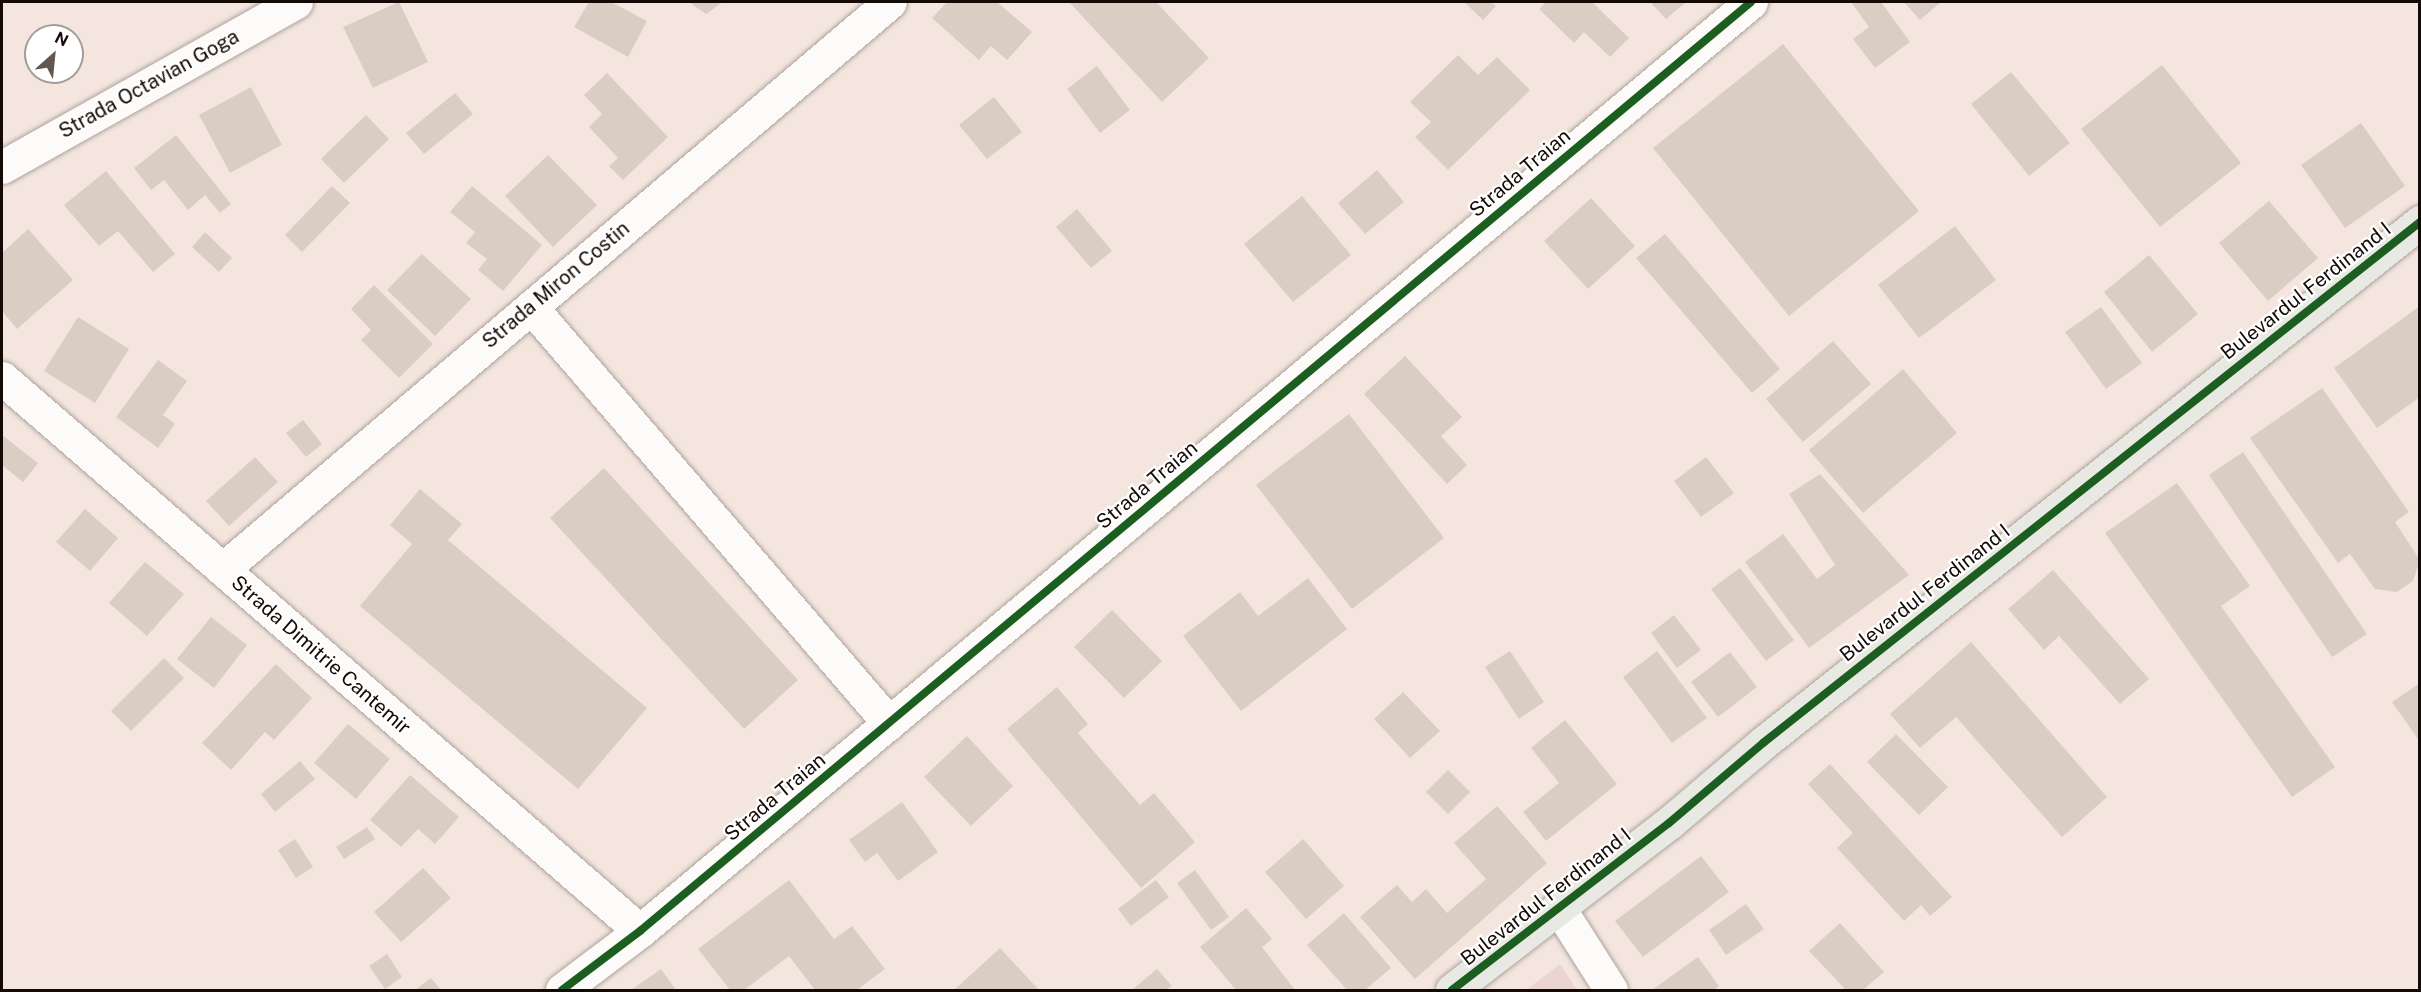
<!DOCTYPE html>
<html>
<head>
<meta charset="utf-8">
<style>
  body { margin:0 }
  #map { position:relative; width:2421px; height:992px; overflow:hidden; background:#f4e6df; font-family:"Public Sans",sans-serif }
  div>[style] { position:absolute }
  .education>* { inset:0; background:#ead5d0 }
  .building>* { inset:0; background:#dacec4 }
  .roads { filter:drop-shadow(0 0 2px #aea39d) drop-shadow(0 0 2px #aea39d) }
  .minor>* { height:33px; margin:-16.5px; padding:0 16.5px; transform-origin:16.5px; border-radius:16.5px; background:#fdfbfa }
  .major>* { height:33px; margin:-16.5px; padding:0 16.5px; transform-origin:16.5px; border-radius:16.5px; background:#e8e9e2 }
  .cycleway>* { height:8px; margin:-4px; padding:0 4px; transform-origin:4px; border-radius:4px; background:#1b5e20 }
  span { translate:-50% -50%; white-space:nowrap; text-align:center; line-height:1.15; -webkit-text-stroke:4.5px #fff; paint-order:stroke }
  .street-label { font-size:20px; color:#130905 }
  .frame { position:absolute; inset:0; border:3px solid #130905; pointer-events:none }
  .north { position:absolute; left:24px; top:24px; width:60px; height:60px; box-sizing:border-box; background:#fff; border:2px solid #a19d9b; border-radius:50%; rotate:27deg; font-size:16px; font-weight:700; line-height:24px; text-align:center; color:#130905 }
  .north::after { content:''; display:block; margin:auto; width:21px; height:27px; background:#625651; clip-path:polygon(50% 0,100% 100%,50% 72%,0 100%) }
</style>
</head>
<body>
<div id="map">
  <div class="education">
    <i style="clip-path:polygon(1560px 964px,1577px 990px,1526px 990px)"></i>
  </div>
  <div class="building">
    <i style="clip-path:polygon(399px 2px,428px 62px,373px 88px,343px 27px)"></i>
    <i style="clip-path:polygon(589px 2px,611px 2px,647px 21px,628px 57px,574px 27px)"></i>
    <i style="clip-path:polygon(689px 2px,723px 2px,706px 14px)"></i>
    <i style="clip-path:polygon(947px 2px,997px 2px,1032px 32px,1007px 60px,991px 46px,979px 60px,932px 18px)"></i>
    <i style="clip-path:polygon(1069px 2px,1156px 2px,1209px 58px,1162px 102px)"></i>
    <i style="clip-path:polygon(1464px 2px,1491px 2px,1496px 6px,1483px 20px)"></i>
    <i style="clip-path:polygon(1546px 2px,1592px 2px,1629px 38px,1610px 57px,1584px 32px,1574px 43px,1539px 9px)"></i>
    <i style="clip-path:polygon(1650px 2px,1686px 2px,1666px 19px)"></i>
    <i style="clip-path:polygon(1851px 2px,1881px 2px,1910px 42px,1875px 68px,1853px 39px,1869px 27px)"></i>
    <i style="clip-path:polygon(1904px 2px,1941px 2px,1920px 20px)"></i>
    <i style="clip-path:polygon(1783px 44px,1919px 211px,1789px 316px,1653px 148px)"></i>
    <i style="clip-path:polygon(1458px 55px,1478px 75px,1497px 57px,1530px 90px,1448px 170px,1415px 137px,1431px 122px,1410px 102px)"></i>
    <i style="clip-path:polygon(2162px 65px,2241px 163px,2160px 227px,2081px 129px)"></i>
    <i style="clip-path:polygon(1097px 66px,1130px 110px,1100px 133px,1067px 89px)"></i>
    <i style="clip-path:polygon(2011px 72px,2070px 143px,2029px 176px,1971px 104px)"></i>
    <i style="clip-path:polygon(607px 73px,668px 137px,623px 180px,609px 166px,618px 158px,589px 127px,602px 114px,584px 95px)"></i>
    <i style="clip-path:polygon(251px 87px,282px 145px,230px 173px,199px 115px)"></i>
    <i style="clip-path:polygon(455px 93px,473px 114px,424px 154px,406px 133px)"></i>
    <i style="clip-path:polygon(994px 97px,1022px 132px,987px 159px,959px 125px)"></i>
    <i style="clip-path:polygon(366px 115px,389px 139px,344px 183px,321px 159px)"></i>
    <i style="clip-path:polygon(2361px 123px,2405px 186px,2345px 228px,2301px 165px)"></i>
    <i style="clip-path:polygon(176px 135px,231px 204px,220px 213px,205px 195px,188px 210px,164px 180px,151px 190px,134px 168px)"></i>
    <i style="clip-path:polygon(548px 155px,597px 205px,553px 247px,505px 196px)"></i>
    <i style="clip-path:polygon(1377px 170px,1404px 202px,1365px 234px,1338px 203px)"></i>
    <i style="clip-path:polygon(106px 171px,175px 254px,153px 272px,118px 231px,99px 246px,64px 205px)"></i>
    <i style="clip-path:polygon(332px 186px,350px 203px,302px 252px,285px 235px)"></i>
    <i style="clip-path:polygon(472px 186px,542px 245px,503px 291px,478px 270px,487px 259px,466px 243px,475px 232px,450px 212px)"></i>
    <i style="clip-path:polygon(1302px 196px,1351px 255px,1293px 302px,1244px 244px)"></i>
    <i style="clip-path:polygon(1591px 198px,1635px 246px,1588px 289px,1544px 241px)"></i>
    <i style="clip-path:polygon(2269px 201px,2318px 258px,2268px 301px,2219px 243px)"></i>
    <i style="clip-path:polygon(1077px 209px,1112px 251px,1091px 268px,1056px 227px)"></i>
    <i style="clip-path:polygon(1955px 226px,1996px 280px,1919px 338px,1878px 285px)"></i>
    <i style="clip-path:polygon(28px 229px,73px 280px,17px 329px,2px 311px,2px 253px)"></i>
    <i style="clip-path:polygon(205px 232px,232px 258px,219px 272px,192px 247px)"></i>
    <i style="clip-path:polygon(1665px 234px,1780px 369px,1752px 393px,1636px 258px)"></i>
    <i style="clip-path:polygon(422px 254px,471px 299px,435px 336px,387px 290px)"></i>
    <i style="clip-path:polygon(2149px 255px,2198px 314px,2152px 352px,2104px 292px)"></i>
    <i style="clip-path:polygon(374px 285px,433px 344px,399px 378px,361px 340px,371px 330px,351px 309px)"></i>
    <i style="clip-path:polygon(2420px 306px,2420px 397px,2377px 428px,2334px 368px)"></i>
    <i style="clip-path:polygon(2101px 307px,2142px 363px,2106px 389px,2065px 332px)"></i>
    <i style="clip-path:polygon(78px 317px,129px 349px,95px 403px,44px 371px)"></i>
    <i style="clip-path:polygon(1833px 341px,1871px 384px,1803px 442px,1766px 399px)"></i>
    <i style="clip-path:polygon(1405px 356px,1462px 417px,1441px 436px,1467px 465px,1447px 484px,1364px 394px)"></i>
    <i style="clip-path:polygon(158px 360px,187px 381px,163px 415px,175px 424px,158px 448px,116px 417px)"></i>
    <i style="clip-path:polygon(1903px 369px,1957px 433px,1863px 513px,1809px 450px)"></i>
    <i style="clip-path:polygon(2322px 388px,2409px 512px,2395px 522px,2420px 560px,2413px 581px,2397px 592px,2375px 589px,2350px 554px,2338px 563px,2250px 438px)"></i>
    <i style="clip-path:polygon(1349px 414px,1444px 538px,1352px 609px,1256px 485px)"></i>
    <i style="clip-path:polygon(303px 420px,322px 444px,306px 457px,286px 433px)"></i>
    <i style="clip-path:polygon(2px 435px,38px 463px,23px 482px,2px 465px)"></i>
    <i style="clip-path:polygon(2243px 452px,2367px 634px,2332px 657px,2209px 475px)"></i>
    <i style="clip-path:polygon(255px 457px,278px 482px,229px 526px,206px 501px)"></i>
    <i style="clip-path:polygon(1706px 457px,1734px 493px,1701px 517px,1674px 481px)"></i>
    <i style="clip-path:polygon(604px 468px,798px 680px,744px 729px,550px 518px)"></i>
    <i style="clip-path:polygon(1820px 474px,1909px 575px,1809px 648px,1745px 562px,1783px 534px,1817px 579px,1835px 565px,1789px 494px)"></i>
    <i style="clip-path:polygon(2177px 483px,2250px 586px,2221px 606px,2335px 767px,2292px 797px,2105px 533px)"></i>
    <i style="clip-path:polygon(420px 489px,462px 524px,448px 540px,647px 708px,578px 789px,360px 606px,412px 544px,390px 525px)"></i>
    <i style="clip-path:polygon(85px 509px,118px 538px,90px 571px,56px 542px)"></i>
    <i style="clip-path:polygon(145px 562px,184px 594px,147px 636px,109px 603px)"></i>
    <i style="clip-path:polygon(1740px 568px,1794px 640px,1766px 661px,1711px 589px)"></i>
    <i style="clip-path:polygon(2053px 570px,2149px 679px,2120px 704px,2059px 636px,2044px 650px,2008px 609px)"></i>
    <i style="clip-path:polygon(1308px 578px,1347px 629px,1241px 711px,1183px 636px,1240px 592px,1258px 616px)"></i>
    <i style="clip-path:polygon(1112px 610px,1162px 661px,1124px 698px,1074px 647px)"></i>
    <i style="clip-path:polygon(1674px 615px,1701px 650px,1677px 668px,1651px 633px)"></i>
    <i style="clip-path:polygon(211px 617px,247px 645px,214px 688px,177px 659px)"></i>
    <i style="clip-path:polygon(1971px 642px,2107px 797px,2062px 837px,1956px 717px,1920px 748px,1890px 714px)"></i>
    <i style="clip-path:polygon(1510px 651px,1544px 702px,1519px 719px,1485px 667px)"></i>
    <i style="clip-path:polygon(1657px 651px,1707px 718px,1672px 743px,1623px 677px)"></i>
    <i style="clip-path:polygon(1730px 652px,1757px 687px,1718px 717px,1691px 682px)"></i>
    <i style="clip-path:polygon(164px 658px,184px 678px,131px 731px,111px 711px)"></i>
    <i style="clip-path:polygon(276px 664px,312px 698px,274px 740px,265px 732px,231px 770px,202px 743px)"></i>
    <i style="clip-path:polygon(2420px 683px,2420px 742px,2392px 702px)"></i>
    <i style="clip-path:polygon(1057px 687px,1088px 724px,1078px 733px,1140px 805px,1154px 793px,1195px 842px,1141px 888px,1007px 729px)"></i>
    <i style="clip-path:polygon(1403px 692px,1440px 731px,1410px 758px,1374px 719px)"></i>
    <i style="clip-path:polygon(1565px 720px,1617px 784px,1546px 841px,1523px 812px,1559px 783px,1531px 748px)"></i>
    <i style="clip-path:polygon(348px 724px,390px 759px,356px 799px,314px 763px)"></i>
    <i style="clip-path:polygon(1896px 734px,1948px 787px,1919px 815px,1867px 762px)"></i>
    <i style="clip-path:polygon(967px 736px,1013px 786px,971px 826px,924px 777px)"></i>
    <i style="clip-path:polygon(300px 761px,315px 779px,275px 812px,261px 794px)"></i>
    <i style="clip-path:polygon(1830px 764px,1952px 897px,1930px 916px,1921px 905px,1904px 921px,1837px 848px,1853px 833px,1808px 784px)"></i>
    <i style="clip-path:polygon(1448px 770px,1470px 792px,1448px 814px,1426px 792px)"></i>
    <i style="clip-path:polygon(410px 775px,459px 817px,435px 844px,418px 829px,401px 847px,370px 820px)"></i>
    <i style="clip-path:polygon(902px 802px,938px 852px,898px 881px,877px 853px,865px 862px,849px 840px)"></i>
    <i style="clip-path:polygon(1497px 806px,1547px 863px,1415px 979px,1360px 917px,1397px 885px,1412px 902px,1426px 889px,1447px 913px,1486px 879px,1454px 843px)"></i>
    <i style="clip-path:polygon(367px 827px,375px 839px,344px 859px,336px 847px)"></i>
    <i style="clip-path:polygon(295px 839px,313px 867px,296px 878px,278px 850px)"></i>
    <i style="clip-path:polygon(1303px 839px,1344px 886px,1306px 919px,1265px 872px)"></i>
    <i style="clip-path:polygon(1701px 856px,1729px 892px,1643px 957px,1615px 921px)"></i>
    <i style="clip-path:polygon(423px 868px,451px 898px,401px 942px,374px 912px)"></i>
    <i style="clip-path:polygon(1195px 870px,1229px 917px,1211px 930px,1177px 883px)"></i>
    <i style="clip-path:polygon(789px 880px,834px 939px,852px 926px,885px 969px,857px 990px,815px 990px,789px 956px,744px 990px,730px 990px,698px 949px)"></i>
    <i style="clip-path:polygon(1156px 880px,1169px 897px,1131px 926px,1118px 909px)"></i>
    <i style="clip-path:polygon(1746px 904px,1764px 929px,1726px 955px,1709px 930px)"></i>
    <i style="clip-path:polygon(1246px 908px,1272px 939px,1262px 947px,1295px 990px,1236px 990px,1200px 947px)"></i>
    <i style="clip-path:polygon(1344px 913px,1391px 968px,1365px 990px,1347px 990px,1307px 945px)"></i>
    <i style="clip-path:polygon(1840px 923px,1884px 972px,1863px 990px,1846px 990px,1809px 951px)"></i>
    <i style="clip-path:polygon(1000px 948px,1039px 990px,954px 990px)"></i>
    <i style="clip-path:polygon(387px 954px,402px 977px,385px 989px,369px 966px)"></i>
    <i style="clip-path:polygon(1698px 957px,1719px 986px,1714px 990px,1652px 990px)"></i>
    <i style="clip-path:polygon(661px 969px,676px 990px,631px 990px)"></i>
    <i style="clip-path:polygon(1157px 969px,1172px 986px,1166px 990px,1132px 990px)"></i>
    <i style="clip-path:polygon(431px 978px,441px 990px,415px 990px)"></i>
  </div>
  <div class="roads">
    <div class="minor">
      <i style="left:2px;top:167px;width:337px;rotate:-29.3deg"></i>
      <i style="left:531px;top:307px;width:549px;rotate:49.29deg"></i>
      <i style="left:2px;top:378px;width:844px;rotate:40.92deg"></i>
      <i style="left:223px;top:569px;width:875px;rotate:-40.37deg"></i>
      <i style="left:1559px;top:908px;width:97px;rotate:57.6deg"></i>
      <i style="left:562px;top:990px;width:98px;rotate:-37.1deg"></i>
      <i style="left:640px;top:931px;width:1448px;rotate:-39.9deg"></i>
    </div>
    <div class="major">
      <i style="left:1452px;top:990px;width:274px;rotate:-37.6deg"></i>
      <i style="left:1669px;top:823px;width:123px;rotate:-40.4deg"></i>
      <i style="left:1763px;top:743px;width:839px;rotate:-38.41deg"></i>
    </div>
  </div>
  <div class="cycleway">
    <i style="left:562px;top:990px;width:98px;rotate:-37.1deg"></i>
    <i style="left:640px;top:931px;width:1448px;rotate:-39.9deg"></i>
    <i style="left:1452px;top:990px;width:274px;rotate:-37.6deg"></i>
    <i style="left:1669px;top:823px;width:123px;rotate:-40.4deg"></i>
    <i style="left:1763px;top:743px;width:839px;rotate:-38.41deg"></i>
  </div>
  <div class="street-label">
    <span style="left:149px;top:84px;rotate:-29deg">Strada Octavian Goga</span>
    <span style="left:1520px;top:173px;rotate:-40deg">Strada Traian</span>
    <span style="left:556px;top:285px;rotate:-40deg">Strada Miron Costin</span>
    <span style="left:2306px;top:291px;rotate:-38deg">Bulevardul Ferdinand I</span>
    <span style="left:1147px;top:485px;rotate:-40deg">Strada Traian</span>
    <span style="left:1925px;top:593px;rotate:-38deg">Bulevardul Ferdinand I</span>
    <span style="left:321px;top:655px;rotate:41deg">Strada Dimitrie Cantemir</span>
    <span style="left:775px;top:797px;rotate:-40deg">Strada Traian</span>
    <span style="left:1546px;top:897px;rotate:-38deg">Bulevardul Ferdinand I</span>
  </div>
  <div class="frame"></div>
  <div class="north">N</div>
</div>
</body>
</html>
